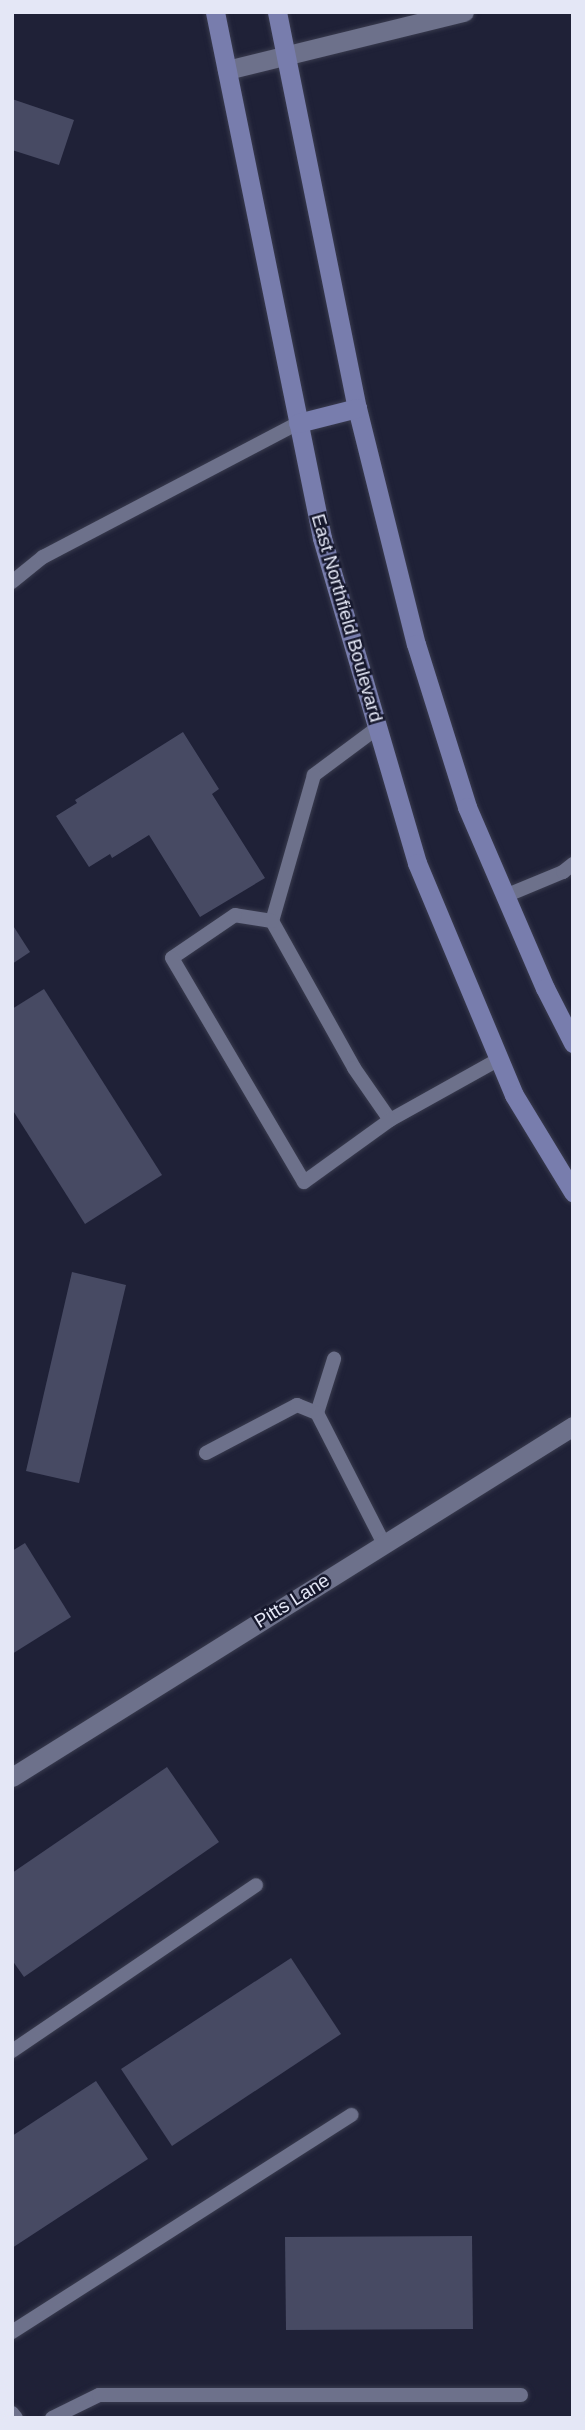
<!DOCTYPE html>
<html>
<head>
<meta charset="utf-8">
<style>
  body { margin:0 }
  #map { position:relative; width:585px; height:2430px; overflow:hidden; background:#1f2137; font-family:Arial,sans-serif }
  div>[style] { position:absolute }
  .building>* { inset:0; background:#474a63 }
  .roads { filter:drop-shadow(0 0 2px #393b4e) drop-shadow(0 0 2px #393b4e) }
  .service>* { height:14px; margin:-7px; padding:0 7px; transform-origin:7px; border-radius:7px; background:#6d718b }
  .minor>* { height:19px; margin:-9.5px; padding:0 9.5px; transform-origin:9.5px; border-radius:9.5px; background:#6d718b }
  .secondary>* { height:19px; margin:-9.5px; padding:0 9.5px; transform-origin:9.5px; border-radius:9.5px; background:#787dad }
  span { translate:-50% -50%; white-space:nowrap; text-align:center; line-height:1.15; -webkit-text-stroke:5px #16182d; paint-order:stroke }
  .street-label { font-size:19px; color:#e4e7f6 }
  .frame { position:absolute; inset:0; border:14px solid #e4e7f6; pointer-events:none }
</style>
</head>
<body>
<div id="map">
  <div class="building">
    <i style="clip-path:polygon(12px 99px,74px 120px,59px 165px,12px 150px)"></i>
    <i style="clip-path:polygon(183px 732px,219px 789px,212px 794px,265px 878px,200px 917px,149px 835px,112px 858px,110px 854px,89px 867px,56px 816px,77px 803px,75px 800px)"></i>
    <i style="clip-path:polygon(12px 924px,30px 952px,12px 964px)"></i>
    <i style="clip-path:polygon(44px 989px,162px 1175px,85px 1224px,12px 1109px,12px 1009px)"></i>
    <i style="clip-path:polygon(72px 1272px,126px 1285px,79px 1483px,26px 1471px)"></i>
    <i style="clip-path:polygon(25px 1543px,71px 1617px,12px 1654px,12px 1551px)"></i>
    <i style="clip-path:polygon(167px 1767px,219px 1842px,24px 1977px,12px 1960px,12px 1873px)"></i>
    <i style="clip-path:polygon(291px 1958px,341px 2034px,172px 2146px,121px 2069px)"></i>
    <i style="clip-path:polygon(96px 2081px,148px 2159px,12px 2248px,12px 2136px)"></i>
    <i style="clip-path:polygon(472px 2236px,473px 2329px,286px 2330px,285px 2237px)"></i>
  </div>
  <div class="roads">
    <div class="service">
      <i style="left:12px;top:582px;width:40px;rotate:-39deg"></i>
      <i style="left:43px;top:557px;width:288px;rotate:-27.7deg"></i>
      <i style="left:377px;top:728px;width:79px;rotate:143.3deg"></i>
      <i style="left:314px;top:775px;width:152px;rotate:106deg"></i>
      <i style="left:272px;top:921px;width:168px;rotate:60.8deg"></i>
      <i style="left:354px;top:1068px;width:63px;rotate:55.3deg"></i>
      <i style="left:390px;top:1120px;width:125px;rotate:-29.2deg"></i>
      <i style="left:505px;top:896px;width:63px;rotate:-22.5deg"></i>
      <i style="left:563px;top:872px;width:13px;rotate:-39deg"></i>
      <i style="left:272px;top:921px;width:37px;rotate:-171deg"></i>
      <i style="left:235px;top:915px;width:76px;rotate:145.7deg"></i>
      <i style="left:172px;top:958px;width:260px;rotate:59.5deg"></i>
      <i style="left:304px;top:1182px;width:106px;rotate:-35.8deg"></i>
      <i style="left:317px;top:1413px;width:57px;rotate:-72.5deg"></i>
      <i style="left:206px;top:1453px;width:103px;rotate:-27.8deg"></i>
      <i style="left:297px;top:1405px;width:22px;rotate:22deg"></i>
      <i style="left:317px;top:1413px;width:147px;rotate:62.9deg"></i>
      <i style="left:12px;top:2051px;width:295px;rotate:-34.2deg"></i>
      <i style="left:12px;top:2332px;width:403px;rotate:-32.6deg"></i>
      <i style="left:12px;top:2413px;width:6px;rotate:51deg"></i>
      <i style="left:52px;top:2418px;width:52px;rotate:-26.1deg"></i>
      <i style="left:99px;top:2395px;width:422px"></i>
    </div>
    <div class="minor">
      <i style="left:227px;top:70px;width:244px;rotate:-13.8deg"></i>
      <i style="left:12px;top:1777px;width:662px;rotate:-32.03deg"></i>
    </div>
    <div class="secondary">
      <i style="left:215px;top:12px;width:537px;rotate:78.5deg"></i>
      <i style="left:322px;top:538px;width:339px;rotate:73.7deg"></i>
      <i style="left:417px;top:863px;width:251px;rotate:67.3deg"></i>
      <i style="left:514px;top:1095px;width:114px;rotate:58.7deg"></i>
      <i style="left:277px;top:12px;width:404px;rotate:78.6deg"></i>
      <i style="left:357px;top:408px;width:243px;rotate:76deg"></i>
      <i style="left:416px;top:644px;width:171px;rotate:72.6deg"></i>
      <i style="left:467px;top:807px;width:197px;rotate:66.7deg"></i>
      <i style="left:545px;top:988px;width:62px;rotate:63deg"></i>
      <i style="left:298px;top:423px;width:61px;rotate:-14.3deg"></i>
    </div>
  </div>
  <div class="street-label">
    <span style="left:347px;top:618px;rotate:74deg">East Northfield Boulevard</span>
    <span style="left:292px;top:1601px;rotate:-32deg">Pitts Lane</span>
  </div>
  <div class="frame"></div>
</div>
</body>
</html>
